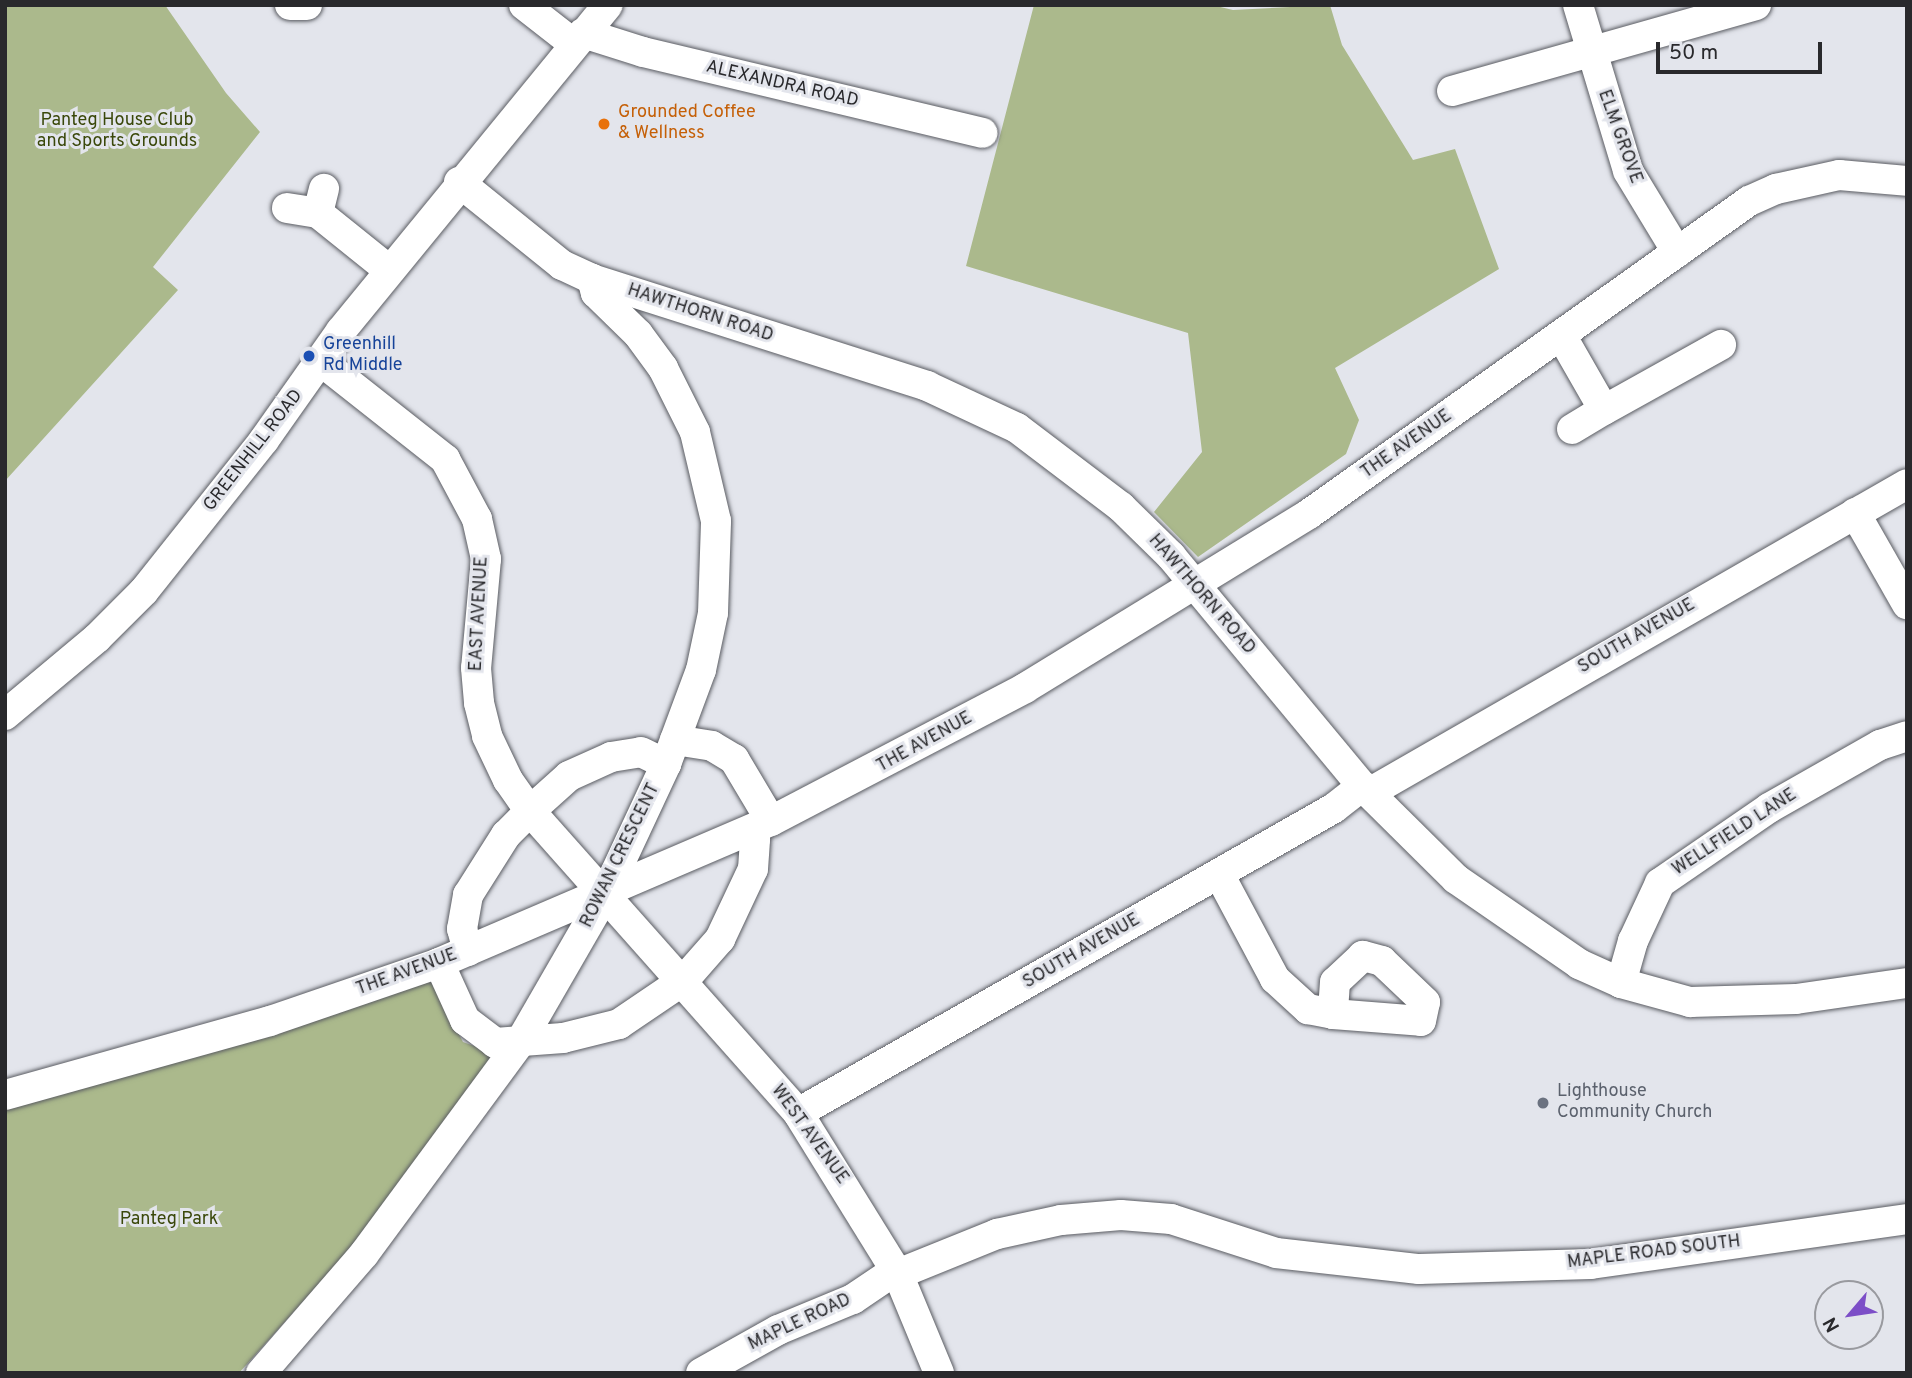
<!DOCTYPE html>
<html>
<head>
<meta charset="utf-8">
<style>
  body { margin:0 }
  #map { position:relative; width:1912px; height:1378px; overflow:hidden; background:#e3e5ec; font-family:Overpass,sans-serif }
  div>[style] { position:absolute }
  .green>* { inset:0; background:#abb98c }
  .roads { filter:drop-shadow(0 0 2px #5a5c62) drop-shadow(0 0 2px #5a5c62) }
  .minor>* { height:30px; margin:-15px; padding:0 15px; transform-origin:15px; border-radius:15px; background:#fff }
  .dots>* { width:19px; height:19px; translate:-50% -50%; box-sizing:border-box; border:4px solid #e3e5ec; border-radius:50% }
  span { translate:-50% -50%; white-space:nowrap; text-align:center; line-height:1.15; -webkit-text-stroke:6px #e3e5ec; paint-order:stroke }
  .street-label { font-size:18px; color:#29292c }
  .food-label { font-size:18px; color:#c56008 }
  .left { translate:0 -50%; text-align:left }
  .park-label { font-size:18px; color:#3a480a }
  .transit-label { font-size:18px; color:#164399 }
  .worship-label { font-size:18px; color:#5b616d }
  .frame { position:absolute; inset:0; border:7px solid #29292c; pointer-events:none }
  .north { position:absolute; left:1814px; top:1280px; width:70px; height:70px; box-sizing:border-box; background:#e3e5ec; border:2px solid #999a9f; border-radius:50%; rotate:241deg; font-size:19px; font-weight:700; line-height:28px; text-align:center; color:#29292c }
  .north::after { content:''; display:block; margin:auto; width:24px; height:32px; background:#7c4ec7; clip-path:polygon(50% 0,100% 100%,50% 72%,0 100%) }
  .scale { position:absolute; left:1656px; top:42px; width:166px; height:32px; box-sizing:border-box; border:4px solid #29292c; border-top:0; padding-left:9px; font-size:21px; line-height:24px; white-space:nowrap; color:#29292c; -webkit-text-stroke:5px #e3e5ec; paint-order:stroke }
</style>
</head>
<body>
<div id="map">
  <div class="green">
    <i style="clip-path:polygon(5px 5px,165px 5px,226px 93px,260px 132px,153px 267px,178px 290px,5px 481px)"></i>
    <i style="clip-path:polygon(1034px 5px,1212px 5px,1233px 10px,1330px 5px,1342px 45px,1413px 160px,1455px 149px,1499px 269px,1335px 368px,1359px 420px,1346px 454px,1198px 557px,1154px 512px,1202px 452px,1188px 333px,966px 266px)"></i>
    <i style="clip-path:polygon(430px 979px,463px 1042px,497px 1054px,342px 1258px,239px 1373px,5px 1373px,5px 1105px)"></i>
  </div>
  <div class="roads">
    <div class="minor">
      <i style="left:290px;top:5px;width:17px"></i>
      <i style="left:524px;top:5px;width:63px;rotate:38deg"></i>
      <i style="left:1578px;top:5px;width:173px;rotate:73.2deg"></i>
      <i style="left:1628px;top:171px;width:95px;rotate:58.8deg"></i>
      <i style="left:583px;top:33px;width:63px;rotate:17.6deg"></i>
      <i style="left:643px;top:52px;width:349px;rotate:13.4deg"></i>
      <i style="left:1452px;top:91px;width:316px;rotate:-15.8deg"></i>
      <i style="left:459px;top:182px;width:132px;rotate:38.9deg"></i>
      <i style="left:562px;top:265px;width:33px;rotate:25deg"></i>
      <i style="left:592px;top:279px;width:352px;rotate:17.7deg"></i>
      <i style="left:927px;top:386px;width:99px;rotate:25deg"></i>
      <i style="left:1017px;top:428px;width:131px;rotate:37.2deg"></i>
      <i style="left:1121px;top:507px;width:70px;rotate:44.4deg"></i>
      <i style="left:1171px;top:556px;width:299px;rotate:50.3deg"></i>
      <i style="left:1362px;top:786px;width:132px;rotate:44.7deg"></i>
      <i style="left:1456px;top:879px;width:150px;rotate:34.6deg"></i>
      <i style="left:1579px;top:964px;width:46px;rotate:24.3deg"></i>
      <i style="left:1621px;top:983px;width:72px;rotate:15.4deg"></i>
      <i style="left:1690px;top:1002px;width:106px;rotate:-1.6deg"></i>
      <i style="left:1796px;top:999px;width:112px;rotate:-8.2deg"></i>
      <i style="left:287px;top:208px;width:31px;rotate:9deg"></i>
      <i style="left:318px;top:213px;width:25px;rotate:-76deg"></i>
      <i style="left:318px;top:213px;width:91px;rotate:38.8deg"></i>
      <i style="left:1561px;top:335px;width:86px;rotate:60.2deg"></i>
      <i style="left:1604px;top:410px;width:134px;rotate:-29.1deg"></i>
      <i style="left:322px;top:362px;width:157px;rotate:38.3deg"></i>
      <i style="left:445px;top:459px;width:68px;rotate:61.9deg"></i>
      <i style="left:477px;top:519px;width:41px;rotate:77.3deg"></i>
      <i style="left:486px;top:559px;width:109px;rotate:95.2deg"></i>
      <i style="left:476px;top:668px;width:35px;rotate:85deg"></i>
      <i style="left:479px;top:703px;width:34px;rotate:76deg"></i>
      <i style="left:487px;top:736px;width:49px;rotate:64.5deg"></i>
      <i style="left:508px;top:780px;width:38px;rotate:55deg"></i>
      <i style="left:530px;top:811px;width:404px;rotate:48.4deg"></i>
      <i style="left:798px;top:1113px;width:190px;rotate:58.2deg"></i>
      <i style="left:898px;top:1274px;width:107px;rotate:67.5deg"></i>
      <i style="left:1572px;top:429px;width:37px;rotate:-31deg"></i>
      <i style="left:1855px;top:513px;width:105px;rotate:60.3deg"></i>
      <i style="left:5px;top:715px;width:120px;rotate:-39.9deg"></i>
      <i style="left:97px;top:638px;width:66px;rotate:-45deg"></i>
      <i style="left:144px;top:591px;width:193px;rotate:-51.5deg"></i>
      <i style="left:264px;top:440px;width:133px;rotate:-54.8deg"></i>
      <i style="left:341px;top:331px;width:421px;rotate:-50.7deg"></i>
      <i style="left:675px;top:740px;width:37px;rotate:9deg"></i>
      <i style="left:712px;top:746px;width:26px;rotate:31deg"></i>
      <i style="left:734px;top:759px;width:72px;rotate:59.2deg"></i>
      <i style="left:1369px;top:793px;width:620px;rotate:-29.87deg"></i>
      <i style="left:1219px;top:874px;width:119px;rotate:61.9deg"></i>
      <i style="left:1275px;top:979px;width:45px;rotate:42.3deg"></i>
      <i style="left:1308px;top:1009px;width:25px;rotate:11deg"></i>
      <i style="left:1333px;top:1014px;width:88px;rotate:4.5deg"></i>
      <i style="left:1421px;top:1021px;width:19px;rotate:-78deg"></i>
      <i style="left:1425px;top:1002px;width:59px;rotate:-136.4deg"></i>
      <i style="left:1382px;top:961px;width:20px;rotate:-165deg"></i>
      <i style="left:1363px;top:956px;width:38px;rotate:137deg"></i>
      <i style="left:1335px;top:982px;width:32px;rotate:94deg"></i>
      <i style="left:468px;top:951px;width:23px;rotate:-105deg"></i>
      <i style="left:462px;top:929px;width:35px;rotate:-80deg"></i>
      <i style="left:468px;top:895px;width:71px;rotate:-57.7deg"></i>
      <i style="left:506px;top:835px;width:34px;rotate:-45deg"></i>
      <i style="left:530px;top:811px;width:52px;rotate:-41.9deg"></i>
      <i style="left:569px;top:776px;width:46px;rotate:-24.3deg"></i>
      <i style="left:611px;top:757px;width:30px;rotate:-9deg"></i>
      <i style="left:641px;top:752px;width:28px;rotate:26deg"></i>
      <i style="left:439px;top:963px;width:63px;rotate:65.5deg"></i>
      <i style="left:465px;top:1020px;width:38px;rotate:37deg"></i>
      <i style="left:495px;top:1043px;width:68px;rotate:-4.2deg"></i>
      <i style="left:563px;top:1038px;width:58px;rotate:-14deg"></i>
      <i style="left:619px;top:1024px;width:78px;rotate:-34.1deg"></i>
      <i style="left:684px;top:980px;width:55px;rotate:-48.7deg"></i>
      <i style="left:720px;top:939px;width:77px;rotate:-64.8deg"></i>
      <i style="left:753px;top:869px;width:30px;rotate:-86deg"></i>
      <i style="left:755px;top:839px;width:10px;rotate:-114deg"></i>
      <i style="left:1621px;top:983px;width:44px;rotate:-74.1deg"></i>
      <i style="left:1633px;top:941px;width:64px;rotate:-65deg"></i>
      <i style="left:1660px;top:883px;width:132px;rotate:-34.5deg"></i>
      <i style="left:1769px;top:808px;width:128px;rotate:-29.6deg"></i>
      <i style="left:1880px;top:745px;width:28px;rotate:-18deg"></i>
      <i style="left:5px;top:1095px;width:275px;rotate:-15.6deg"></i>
      <i style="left:270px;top:1021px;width:179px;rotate:-18.9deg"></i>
      <i style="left:439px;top:963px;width:361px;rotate:-23.2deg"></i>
      <i style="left:771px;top:821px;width:287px;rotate:-27.6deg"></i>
      <i style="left:1025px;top:688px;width:333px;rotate:-31.5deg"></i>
      <i style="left:1309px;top:514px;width:540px;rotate:-35.43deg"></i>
      <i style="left:1749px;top:201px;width:30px;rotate:-24deg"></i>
      <i style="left:1776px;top:189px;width:65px;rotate:-12.5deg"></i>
      <i style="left:1839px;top:175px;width:68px;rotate:5deg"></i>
      <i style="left:798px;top:1113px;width:617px;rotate:-29.64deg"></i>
      <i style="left:1334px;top:808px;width:36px;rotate:-38deg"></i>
      <i style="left:898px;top:1274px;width:107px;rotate:-22deg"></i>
      <i style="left:997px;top:1234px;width:66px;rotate:-12.3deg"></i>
      <i style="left:1061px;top:1220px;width:60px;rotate:-4.8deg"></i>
      <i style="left:1121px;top:1215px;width:50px;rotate:4.6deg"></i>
      <i style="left:1171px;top:1219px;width:110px;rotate:17.9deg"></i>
      <i style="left:1276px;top:1253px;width:144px;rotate:6.4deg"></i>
      <i style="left:1419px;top:1269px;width:172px;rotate:-1.7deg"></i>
      <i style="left:1591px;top:1264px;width:319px;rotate:-8.1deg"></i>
      <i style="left:261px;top:1373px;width:157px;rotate:-49.1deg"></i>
      <i style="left:364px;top:1254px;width:261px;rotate:-53.6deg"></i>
      <i style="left:519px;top:1044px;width:172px;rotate:-60deg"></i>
      <i style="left:605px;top:895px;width:145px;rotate:-65deg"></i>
      <i style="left:666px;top:764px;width:100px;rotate:-69.6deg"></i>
      <i style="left:701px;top:670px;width:58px;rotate:-78.1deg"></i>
      <i style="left:713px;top:613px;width:92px;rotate:-88.1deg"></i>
      <i style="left:716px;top:521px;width:91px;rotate:-103.3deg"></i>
      <i style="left:695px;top:432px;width:72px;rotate:-116.6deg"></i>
      <i style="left:663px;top:368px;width:42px;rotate:-126.3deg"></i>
      <i style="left:638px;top:334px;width:59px;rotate:-135.7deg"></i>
      <i style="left:596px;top:293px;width:15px;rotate:-106deg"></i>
      <i style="left:701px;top:1373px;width:88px;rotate:-29.2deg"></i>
      <i style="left:778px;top:1330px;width:81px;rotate:-22.5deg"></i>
      <i style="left:853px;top:1299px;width:52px;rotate:-34deg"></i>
    </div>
  </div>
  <div class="dots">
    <i style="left:604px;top:124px;background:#e8710a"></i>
    <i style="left:309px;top:356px;background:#1a4fb4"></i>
    <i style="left:1543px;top:1103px;background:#6b7280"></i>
  </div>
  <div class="street-label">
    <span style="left:782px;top:85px;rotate:13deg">ALEXANDRA ROAD</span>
    <span style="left:1619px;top:137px;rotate:70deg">ELM GROVE</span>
    <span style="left:700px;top:314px;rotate:18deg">HAWTHORN ROAD</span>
    <span style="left:1407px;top:445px;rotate:-35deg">THE AVENUE</span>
    <span style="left:254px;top:451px;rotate:-52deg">GREENHILL ROAD</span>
    <span style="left:1201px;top:595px;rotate:49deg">HAWTHORN ROAD</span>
    <span style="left:480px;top:614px;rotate:-87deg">EAST AVENUE</span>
    <span style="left:1637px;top:637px;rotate:-30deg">SOUTH AVENUE</span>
    <span style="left:925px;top:743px;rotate:-29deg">THE AVENUE</span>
    <span style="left:1735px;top:833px;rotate:-33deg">WELLFIELD LANE</span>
    <span style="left:621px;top:856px;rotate:-64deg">ROWAN CRESCENT</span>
    <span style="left:1082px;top:952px;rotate:-30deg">SOUTH AVENUE</span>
    <span style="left:407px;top:973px;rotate:-20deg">THE AVENUE</span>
    <span style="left:809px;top:1135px;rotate:54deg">WEST AVENUE</span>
    <span style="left:1654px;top:1253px;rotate:-7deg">MAPLE ROAD SOUTH</span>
    <span style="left:800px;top:1323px;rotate:-25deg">MAPLE ROAD</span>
  </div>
  <div class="food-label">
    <span class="left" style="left:618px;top:124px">Grounded Coffee<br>&amp; Wellness</span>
  </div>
  <div class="park-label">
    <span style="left:117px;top:132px">Panteg House Club<br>and Sports Grounds</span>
    <span style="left:169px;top:1220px">Panteg Park</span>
  </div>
  <div class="transit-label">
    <span class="left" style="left:323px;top:356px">Greenhill<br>Rd Middle</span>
  </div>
  <div class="worship-label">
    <span class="left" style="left:1557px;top:1103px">Lighthouse<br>Community Church</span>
  </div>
  <div class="frame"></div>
  <div class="north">N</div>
  <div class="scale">50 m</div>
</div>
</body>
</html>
